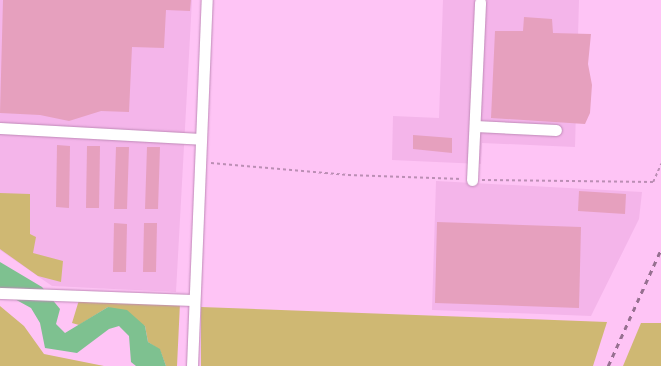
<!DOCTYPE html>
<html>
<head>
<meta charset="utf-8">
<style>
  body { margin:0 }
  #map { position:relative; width:661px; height:366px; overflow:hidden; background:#fec4f5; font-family:Merriweather,serif }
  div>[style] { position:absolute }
  .built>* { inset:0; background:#f4b5ea }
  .green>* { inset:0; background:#cfb873 }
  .water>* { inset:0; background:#7ec190 }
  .building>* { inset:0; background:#e6a0be }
  .path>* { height:1.5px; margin-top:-0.75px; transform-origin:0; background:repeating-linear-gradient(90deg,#bb8eb4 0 3px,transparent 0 6px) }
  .roads { filter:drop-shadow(0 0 1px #bf89b7) drop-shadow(0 0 1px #bf89b7) }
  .minor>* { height:11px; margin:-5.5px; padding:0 5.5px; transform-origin:5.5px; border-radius:5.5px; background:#fff }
  .rail>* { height:2.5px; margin-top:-1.25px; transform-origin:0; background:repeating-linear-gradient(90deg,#967090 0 5px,transparent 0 10px) }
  span { translate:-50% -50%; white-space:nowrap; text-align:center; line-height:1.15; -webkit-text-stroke:3px #fff9fe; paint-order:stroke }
</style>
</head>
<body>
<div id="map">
  <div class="built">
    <i style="clip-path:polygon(0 0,192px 0,176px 292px,52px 286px,0 250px)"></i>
    <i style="clip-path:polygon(443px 0,579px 0,575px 147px,482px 143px,481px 164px,392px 160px,393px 116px,439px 118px)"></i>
    <i style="clip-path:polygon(436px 181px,642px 192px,639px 219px,591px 316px,432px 310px)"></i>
  </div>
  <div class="green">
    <i style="clip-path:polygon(0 193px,30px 194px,30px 234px,36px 237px,33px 253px,63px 261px,61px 282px,38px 276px,0 249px)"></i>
    <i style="clip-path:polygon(79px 300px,180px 303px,177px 366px,166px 366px,160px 350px,148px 342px,145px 326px,108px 307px,79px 325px,72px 323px)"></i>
    <i style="clip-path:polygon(0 306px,24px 326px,44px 354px,104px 366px,0 366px)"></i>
    <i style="clip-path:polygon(201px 307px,607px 322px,593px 366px,201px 366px)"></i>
    <i style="clip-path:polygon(641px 323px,661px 323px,661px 366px,623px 366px)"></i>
  </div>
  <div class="water">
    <i style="clip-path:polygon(0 262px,42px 287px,60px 309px,56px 324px,65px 333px,108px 307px,127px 310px,145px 326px,148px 342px,160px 349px,166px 366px,136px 366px,131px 362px,129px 336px,119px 326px,109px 329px,77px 353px,45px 348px,40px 323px,31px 308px,0 291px)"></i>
  </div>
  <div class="building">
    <i style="clip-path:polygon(3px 0,191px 0,190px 11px,166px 10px,164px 48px,132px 47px,129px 112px,101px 111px,69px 121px,40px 115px,0 113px)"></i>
    <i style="clip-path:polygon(524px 17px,552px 19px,553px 33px,591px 34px,588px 64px,592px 85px,590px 113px,585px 124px,491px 118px,495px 31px,523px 31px)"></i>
    <i style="clip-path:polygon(413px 135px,452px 138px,452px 153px,413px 149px)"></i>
    <i style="clip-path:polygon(57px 145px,70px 146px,69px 208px,56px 207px)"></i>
    <i style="clip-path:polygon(87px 146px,100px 146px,99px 208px,86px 208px)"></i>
    <i style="clip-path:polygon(116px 147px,129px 147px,127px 209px,114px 209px)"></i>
    <i style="clip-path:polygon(147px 147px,160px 147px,158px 209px,145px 209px)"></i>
    <i style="clip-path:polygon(579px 191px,626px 194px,625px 214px,578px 211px)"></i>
    <i style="clip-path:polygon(437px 222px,581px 227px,579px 308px,435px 303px)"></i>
    <i style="clip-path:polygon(114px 223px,127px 224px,126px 272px,113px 272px)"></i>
    <i style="clip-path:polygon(144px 223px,157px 223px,156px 272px,143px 272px)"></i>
  </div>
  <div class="path">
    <i style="left:211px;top:163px;width:138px;rotate:5deg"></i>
    <i style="left:348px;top:175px;width:114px;rotate:2deg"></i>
    <i style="left:482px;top:180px;width:171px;rotate:0.7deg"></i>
    <i style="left:653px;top:182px;width:20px;rotate:-66deg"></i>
  </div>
  <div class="roads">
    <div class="minor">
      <i style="left:475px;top:126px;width:81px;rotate:2.8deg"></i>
      <i style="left:0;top:128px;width:201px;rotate:3.1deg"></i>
      <i style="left:472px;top:180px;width:178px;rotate:-87.4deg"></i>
      <i style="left:0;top:293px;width:194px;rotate:2.1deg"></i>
      <i style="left:192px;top:366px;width:366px;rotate:-87.7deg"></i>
    </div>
  </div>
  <div class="rail">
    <i style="left:608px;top:366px;width:128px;rotate:-65.6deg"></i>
  </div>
</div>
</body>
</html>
